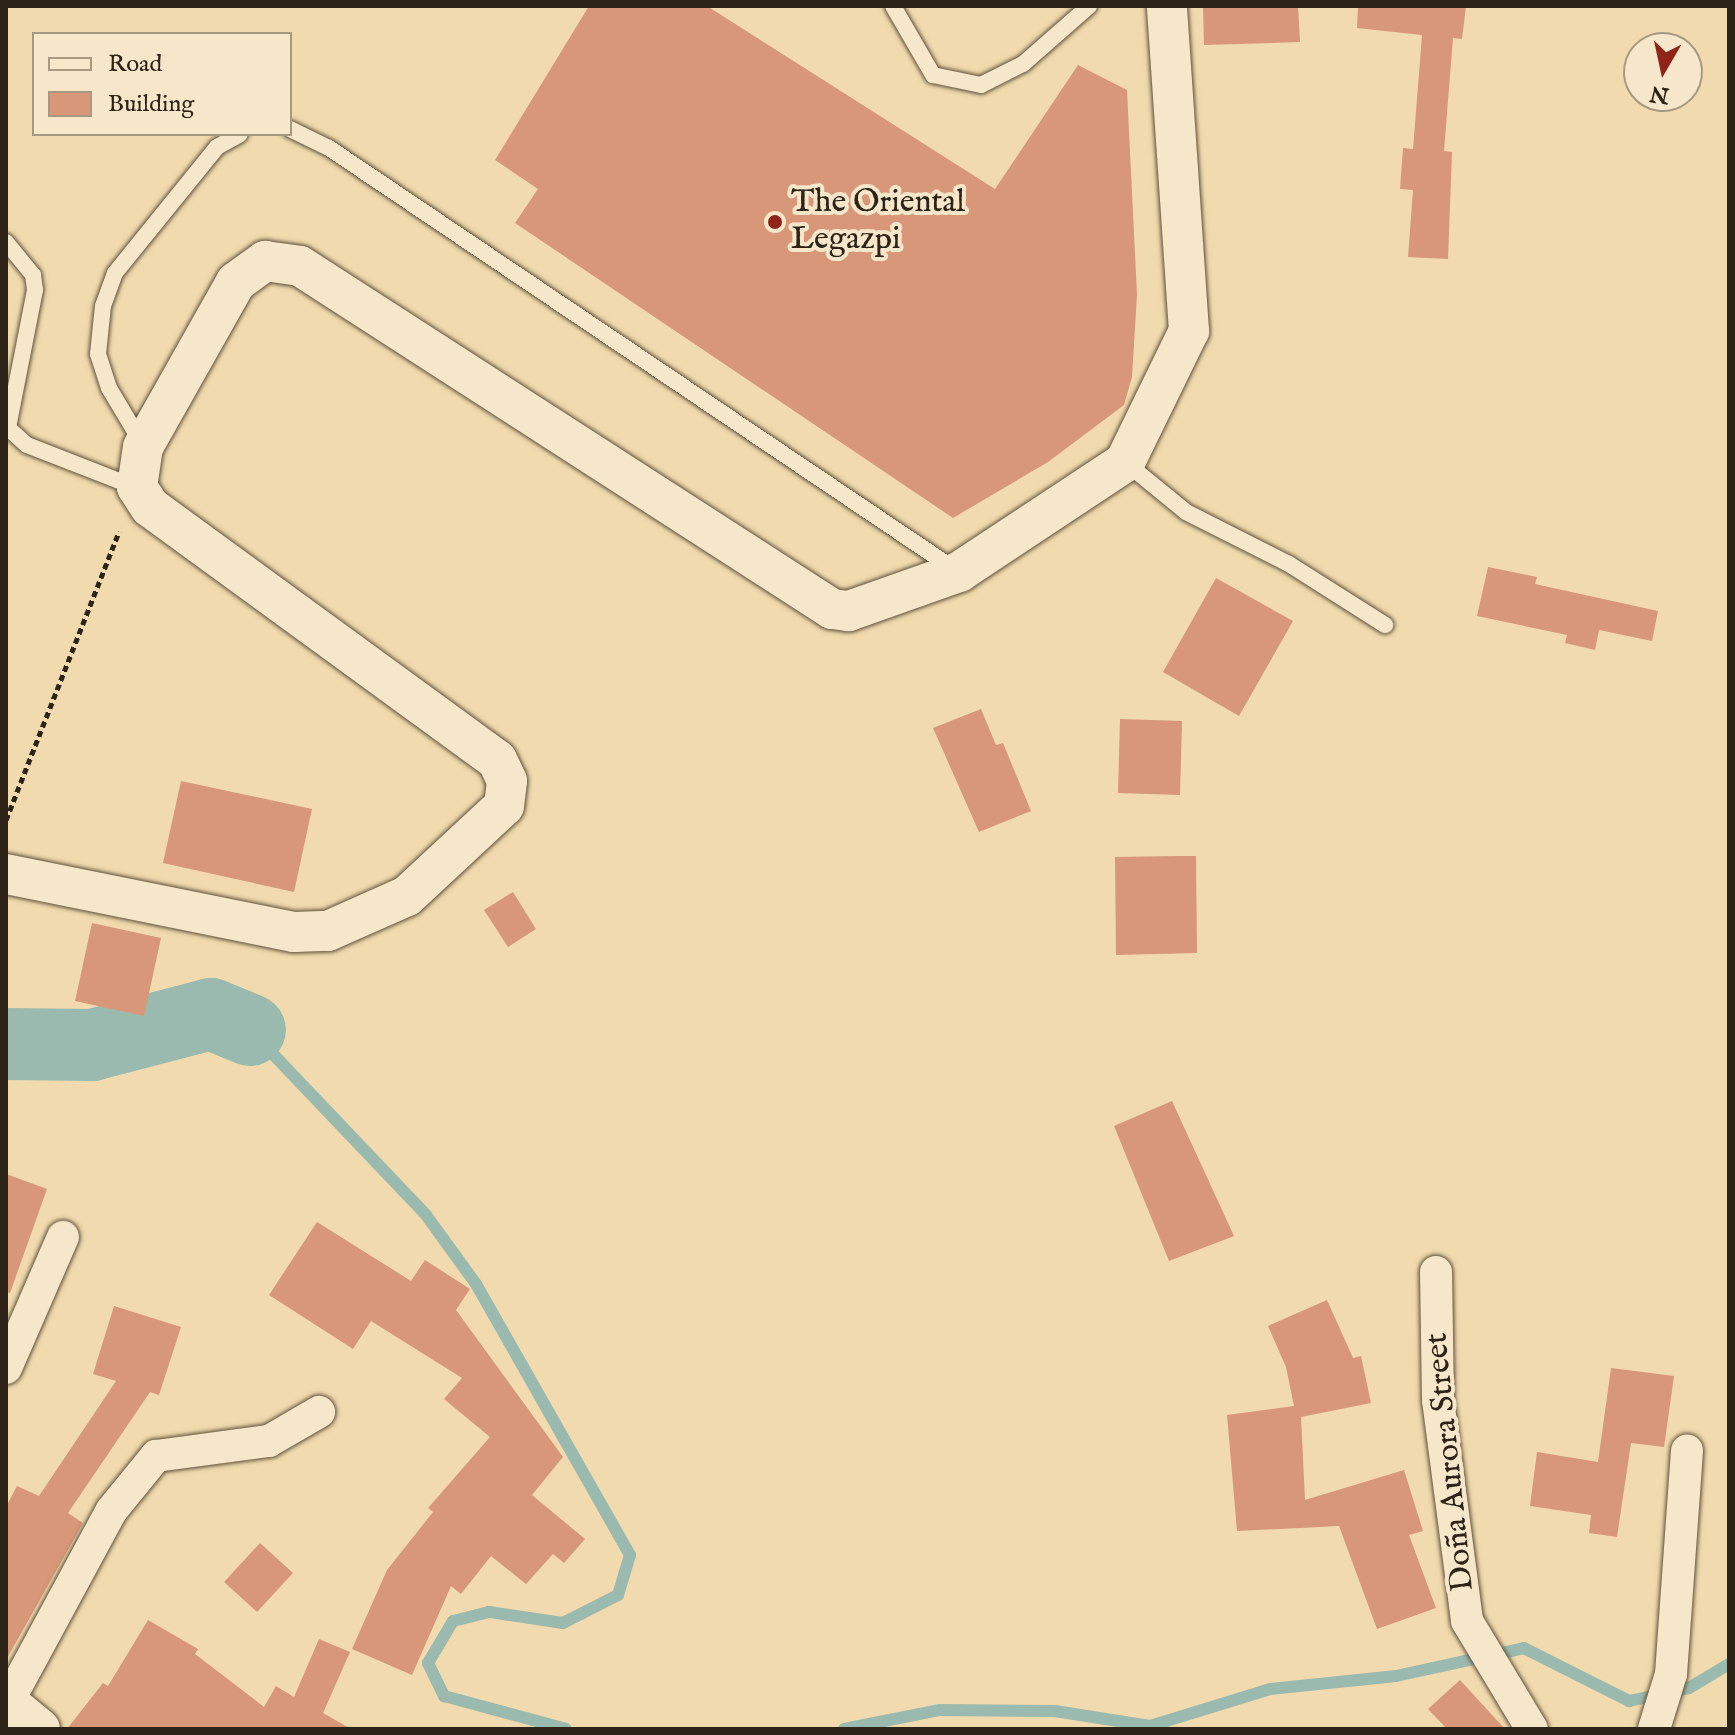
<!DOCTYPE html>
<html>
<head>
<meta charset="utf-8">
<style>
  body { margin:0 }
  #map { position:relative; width:1735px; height:1735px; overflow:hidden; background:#f1daad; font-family:"IM FELL English",serif }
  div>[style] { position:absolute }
  .stream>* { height:12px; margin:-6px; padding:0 6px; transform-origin:6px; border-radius:6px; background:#9bbaaf }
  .river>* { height:72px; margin:-36px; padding:0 36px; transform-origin:36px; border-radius:36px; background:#9bbaaf }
  .building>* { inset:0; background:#d89778 }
  .path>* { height:5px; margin-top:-2.5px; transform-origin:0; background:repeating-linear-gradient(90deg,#2d2316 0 6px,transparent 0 10px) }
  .roads { filter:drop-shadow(0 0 2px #5e513c) drop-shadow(0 0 2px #5e513c) }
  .service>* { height:16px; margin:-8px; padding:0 8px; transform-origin:8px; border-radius:8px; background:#f6e7ca }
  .minor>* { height:32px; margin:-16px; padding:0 16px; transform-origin:16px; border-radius:16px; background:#f6e7ca }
  .tertiary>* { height:40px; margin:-20px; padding:0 20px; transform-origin:20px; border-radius:20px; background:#f6e7ca }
  .dots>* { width:22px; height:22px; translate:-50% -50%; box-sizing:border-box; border:4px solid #f6e7ca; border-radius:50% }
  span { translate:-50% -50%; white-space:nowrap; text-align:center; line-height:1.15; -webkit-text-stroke:8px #f6e7ca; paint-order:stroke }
  .poi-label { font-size:32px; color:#2d2316 }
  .left { translate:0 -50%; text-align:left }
  .street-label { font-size:32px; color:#2d2316 }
  .frame { position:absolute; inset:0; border:8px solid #2d2316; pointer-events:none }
  .legend { position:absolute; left:32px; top:32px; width:260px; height:104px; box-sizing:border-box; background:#f6e7ca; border:2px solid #a69982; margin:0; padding:10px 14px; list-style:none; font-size:24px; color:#2d2316 }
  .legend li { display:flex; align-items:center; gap:16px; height:40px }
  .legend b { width:40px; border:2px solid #a69982 }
  .north { position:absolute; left:1623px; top:32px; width:80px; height:80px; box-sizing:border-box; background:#f6e7ca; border:2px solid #a69982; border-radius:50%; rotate:189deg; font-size:22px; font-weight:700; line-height:32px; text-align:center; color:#2d2316 }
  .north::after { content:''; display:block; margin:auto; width:28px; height:36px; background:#8f2418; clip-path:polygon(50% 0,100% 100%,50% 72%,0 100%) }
</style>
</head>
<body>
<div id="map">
  <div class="stream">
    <i style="left:250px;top:1030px;width:255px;rotate:46.4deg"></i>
    <i style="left:426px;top:1215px;width:85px;rotate:54.1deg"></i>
    <i style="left:476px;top:1284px;width:312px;rotate:60.4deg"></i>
    <i style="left:630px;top:1555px;width:42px;rotate:106.7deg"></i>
    <i style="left:618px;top:1595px;width:62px;rotate:153deg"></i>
    <i style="left:563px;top:1623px;width:75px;rotate:-171.5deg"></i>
    <i style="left:489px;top:1612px;width:37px;rotate:166deg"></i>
    <i style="left:453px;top:1621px;width:49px;rotate:120.8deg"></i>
    <i style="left:428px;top:1663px;width:37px;rotate:64deg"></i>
    <i style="left:444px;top:1696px;width:126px;rotate:15.1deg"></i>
    <i style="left:844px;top:1729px;width:98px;rotate:-11.2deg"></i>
    <i style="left:940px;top:1710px;width:115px;rotate:0.5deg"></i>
    <i style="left:1055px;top:1711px;width:96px;rotate:9deg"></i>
    <i style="left:1150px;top:1726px;width:126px;rotate:-17.1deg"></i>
    <i style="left:1270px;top:1689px;width:127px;rotate:-5.9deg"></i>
    <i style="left:1396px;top:1676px;width:131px;rotate:-12.3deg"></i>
    <i style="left:1524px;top:1648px;width:118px;rotate:26.8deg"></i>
    <i style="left:1629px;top:1701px;width:61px;rotate:-12.2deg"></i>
    <i style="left:1689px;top:1688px;width:47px;rotate:-31deg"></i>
  </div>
  <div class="river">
    <i style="left:6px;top:1044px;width:86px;rotate:0.7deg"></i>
    <i style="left:92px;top:1045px;width:123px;rotate:-14.6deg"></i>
    <i style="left:211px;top:1014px;width:42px;rotate:22.3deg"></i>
  </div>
  <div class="building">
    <i style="clip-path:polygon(589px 6px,707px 6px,995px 189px,1078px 65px,1127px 90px,1137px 295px,1132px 377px,1124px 405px,1048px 462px,953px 518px,515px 223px,538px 189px,495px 160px)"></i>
    <i style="clip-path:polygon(1203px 6px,1298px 6px,1300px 42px,1204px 45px)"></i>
    <i style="clip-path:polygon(1358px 6px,1466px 6px,1462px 39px,1453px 38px,1444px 151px,1452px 152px,1448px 259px,1408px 257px,1413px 190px,1400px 189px,1403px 148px,1413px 149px,1422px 35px,1357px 28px)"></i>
    <i style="clip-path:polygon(1488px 567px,1537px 577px,1535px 584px,1658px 611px,1652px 641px,1599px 630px,1595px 650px,1565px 643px,1567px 635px,1477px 616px)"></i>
    <i style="clip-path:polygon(1216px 578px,1293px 621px,1239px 716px,1163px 672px)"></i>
    <i style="clip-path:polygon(981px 709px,996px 745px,1003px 743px,1031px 811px,979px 832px,933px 728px)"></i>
    <i style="clip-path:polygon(1120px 719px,1182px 721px,1180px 795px,1118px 793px)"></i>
    <i style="clip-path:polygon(181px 781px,312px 809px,294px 892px,163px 863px)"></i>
    <i style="clip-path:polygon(1178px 856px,1196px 856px,1197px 953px,1116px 955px,1115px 857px)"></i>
    <i style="clip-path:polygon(513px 892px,536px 929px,508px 947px,484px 910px)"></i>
    <i style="clip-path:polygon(92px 923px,161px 938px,144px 1016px,75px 1001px)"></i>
    <i style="clip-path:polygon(1172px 1101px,1234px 1236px,1169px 1261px,1114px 1126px)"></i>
    <i style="clip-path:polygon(6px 1174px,47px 1189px,10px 1293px,6px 1292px)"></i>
    <i style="clip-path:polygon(317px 1222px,411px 1281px,425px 1260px,470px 1289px,456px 1310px,563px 1457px,532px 1495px,585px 1539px,564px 1563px,553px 1554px,526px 1584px,491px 1556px,461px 1594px,451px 1586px,412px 1675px,352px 1649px,387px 1570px,433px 1512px,428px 1508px,490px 1437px,444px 1399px,462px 1378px,371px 1321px,353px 1349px,269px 1295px)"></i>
    <i style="clip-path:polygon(1327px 1300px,1353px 1358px,1361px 1356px,1371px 1403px,1301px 1417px,1305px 1500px,1404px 1470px,1423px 1531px,1409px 1535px,1436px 1608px,1377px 1629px,1339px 1526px,1237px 1531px,1227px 1415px,1294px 1406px,1286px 1367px,1268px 1326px)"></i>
    <i style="clip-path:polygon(114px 1306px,181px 1327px,159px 1395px,150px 1392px,68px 1513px,83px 1523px,6px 1660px,6px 1507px,17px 1486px,39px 1496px,116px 1381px,93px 1374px)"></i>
    <i style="clip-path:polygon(1611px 1368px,1674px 1376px,1664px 1447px,1631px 1443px,1617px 1537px,1589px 1533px,1591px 1515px,1530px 1506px,1537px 1452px,1598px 1462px)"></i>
    <i style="clip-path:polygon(260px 1543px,293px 1573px,257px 1612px,224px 1582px)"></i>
    <i style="clip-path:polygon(148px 1620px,198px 1649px,195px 1654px,264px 1707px,276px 1686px,294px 1697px,319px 1639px,350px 1652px,323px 1713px,351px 1729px,67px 1729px,103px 1683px,108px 1686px)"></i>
    <i style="clip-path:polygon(1460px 1680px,1505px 1729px,1447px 1729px,1428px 1709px)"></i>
  </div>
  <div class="path">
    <i style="left:6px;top:820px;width:310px;rotate:-68.6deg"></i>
  </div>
  <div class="roads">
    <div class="service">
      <i style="left:893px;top:6px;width:80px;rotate:59.9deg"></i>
      <i style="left:933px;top:75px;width:49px;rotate:11.8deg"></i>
      <i style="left:981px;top:85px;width:47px;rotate:-26.6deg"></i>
      <i style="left:1023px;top:64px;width:88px;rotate:-41.3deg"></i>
      <i style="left:290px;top:129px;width:43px;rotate:26deg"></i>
      <i style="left:329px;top:148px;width:754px;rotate:33.96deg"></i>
      <i style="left:6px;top:242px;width:43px;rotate:50.7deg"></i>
      <i style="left:33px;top:275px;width:15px;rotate:82deg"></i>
      <i style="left:35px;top:290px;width:141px;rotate:101.1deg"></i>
      <i style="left:8px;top:428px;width:25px;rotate:42deg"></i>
      <i style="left:27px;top:445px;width:116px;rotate:21.3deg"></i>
      <i style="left:143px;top:445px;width:66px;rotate:-120.8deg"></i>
      <i style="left:109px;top:388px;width:36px;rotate:-108deg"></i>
      <i style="left:98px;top:354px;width:48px;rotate:-84.1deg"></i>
      <i style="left:103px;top:306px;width:35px;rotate:-70deg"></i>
      <i style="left:115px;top:273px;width:162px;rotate:-51deg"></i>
      <i style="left:217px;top:147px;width:26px;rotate:-29deg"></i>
      <i style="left:1125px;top:462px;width:79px;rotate:39.3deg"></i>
      <i style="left:1186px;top:512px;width:115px;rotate:26.8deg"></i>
      <i style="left:1289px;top:564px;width:114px;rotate:32.4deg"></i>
    </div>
    <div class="minor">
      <i style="left:1436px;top:1272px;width:128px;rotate:89.1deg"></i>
      <i style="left:1438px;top:1400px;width:223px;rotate:82.5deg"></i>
      <i style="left:1467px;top:1621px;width:126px;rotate:59deg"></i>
      <i style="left:6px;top:1368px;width:143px;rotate:-66.5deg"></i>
      <i style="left:8px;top:1702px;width:218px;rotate:-61.6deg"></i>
      <i style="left:112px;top:1510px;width:70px;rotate:-50.8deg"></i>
      <i style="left:156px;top:1456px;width:114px;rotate:-7.6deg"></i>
      <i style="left:269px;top:1441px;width:58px;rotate:-30.1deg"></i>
      <i style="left:1654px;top:1729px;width:58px;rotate:-72.8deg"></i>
      <i style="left:1671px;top:1674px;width:224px;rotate:-85.9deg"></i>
    </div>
    <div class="tertiary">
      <i style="left:6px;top:874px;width:294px;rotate:11.4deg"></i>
      <i style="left:294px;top:932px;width:34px;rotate:-2deg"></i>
      <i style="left:328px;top:931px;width:86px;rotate:-23.9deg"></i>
      <i style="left:407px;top:896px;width:132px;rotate:-42.9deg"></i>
      <i style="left:504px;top:806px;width:25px;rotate:-83deg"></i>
      <i style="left:507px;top:781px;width:23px;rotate:-115deg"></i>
      <i style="left:497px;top:760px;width:429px;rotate:-143.9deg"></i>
      <i style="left:150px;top:507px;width:24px;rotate:-123deg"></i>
      <i style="left:137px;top:487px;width:40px;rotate:-81.5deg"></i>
      <i style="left:143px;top:447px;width:189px;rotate:-60.6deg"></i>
      <i style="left:236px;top:282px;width:36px;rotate:-36deg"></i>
      <i style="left:265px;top:261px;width:35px;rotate:8deg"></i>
      <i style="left:300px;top:266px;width:633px;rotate:32.81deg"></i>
      <i style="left:832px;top:609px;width:17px;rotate:7deg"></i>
      <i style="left:849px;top:611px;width:117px;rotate:-19.5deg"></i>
      <i style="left:959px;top:572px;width:199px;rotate:-33.5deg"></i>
      <i style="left:1125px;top:462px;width:146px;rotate:-64deg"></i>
      <i style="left:1189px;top:331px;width:326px;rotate:-93.9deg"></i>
      <i style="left:6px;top:1701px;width:44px;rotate:39.5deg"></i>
    </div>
  </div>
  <div class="dots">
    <i style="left:775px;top:222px;background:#8f2418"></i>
  </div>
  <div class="poi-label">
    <span class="left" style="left:791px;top:222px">The Oriental<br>Legazpi</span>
  </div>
  <div class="street-label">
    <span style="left:1451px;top:1462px;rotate:-96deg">Doña Aurora Street</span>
  </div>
  <div class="frame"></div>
  <ul class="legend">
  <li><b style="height:10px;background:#f6e7ca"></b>Road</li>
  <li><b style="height:22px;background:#d89778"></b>Building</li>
  </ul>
  <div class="north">N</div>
</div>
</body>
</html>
